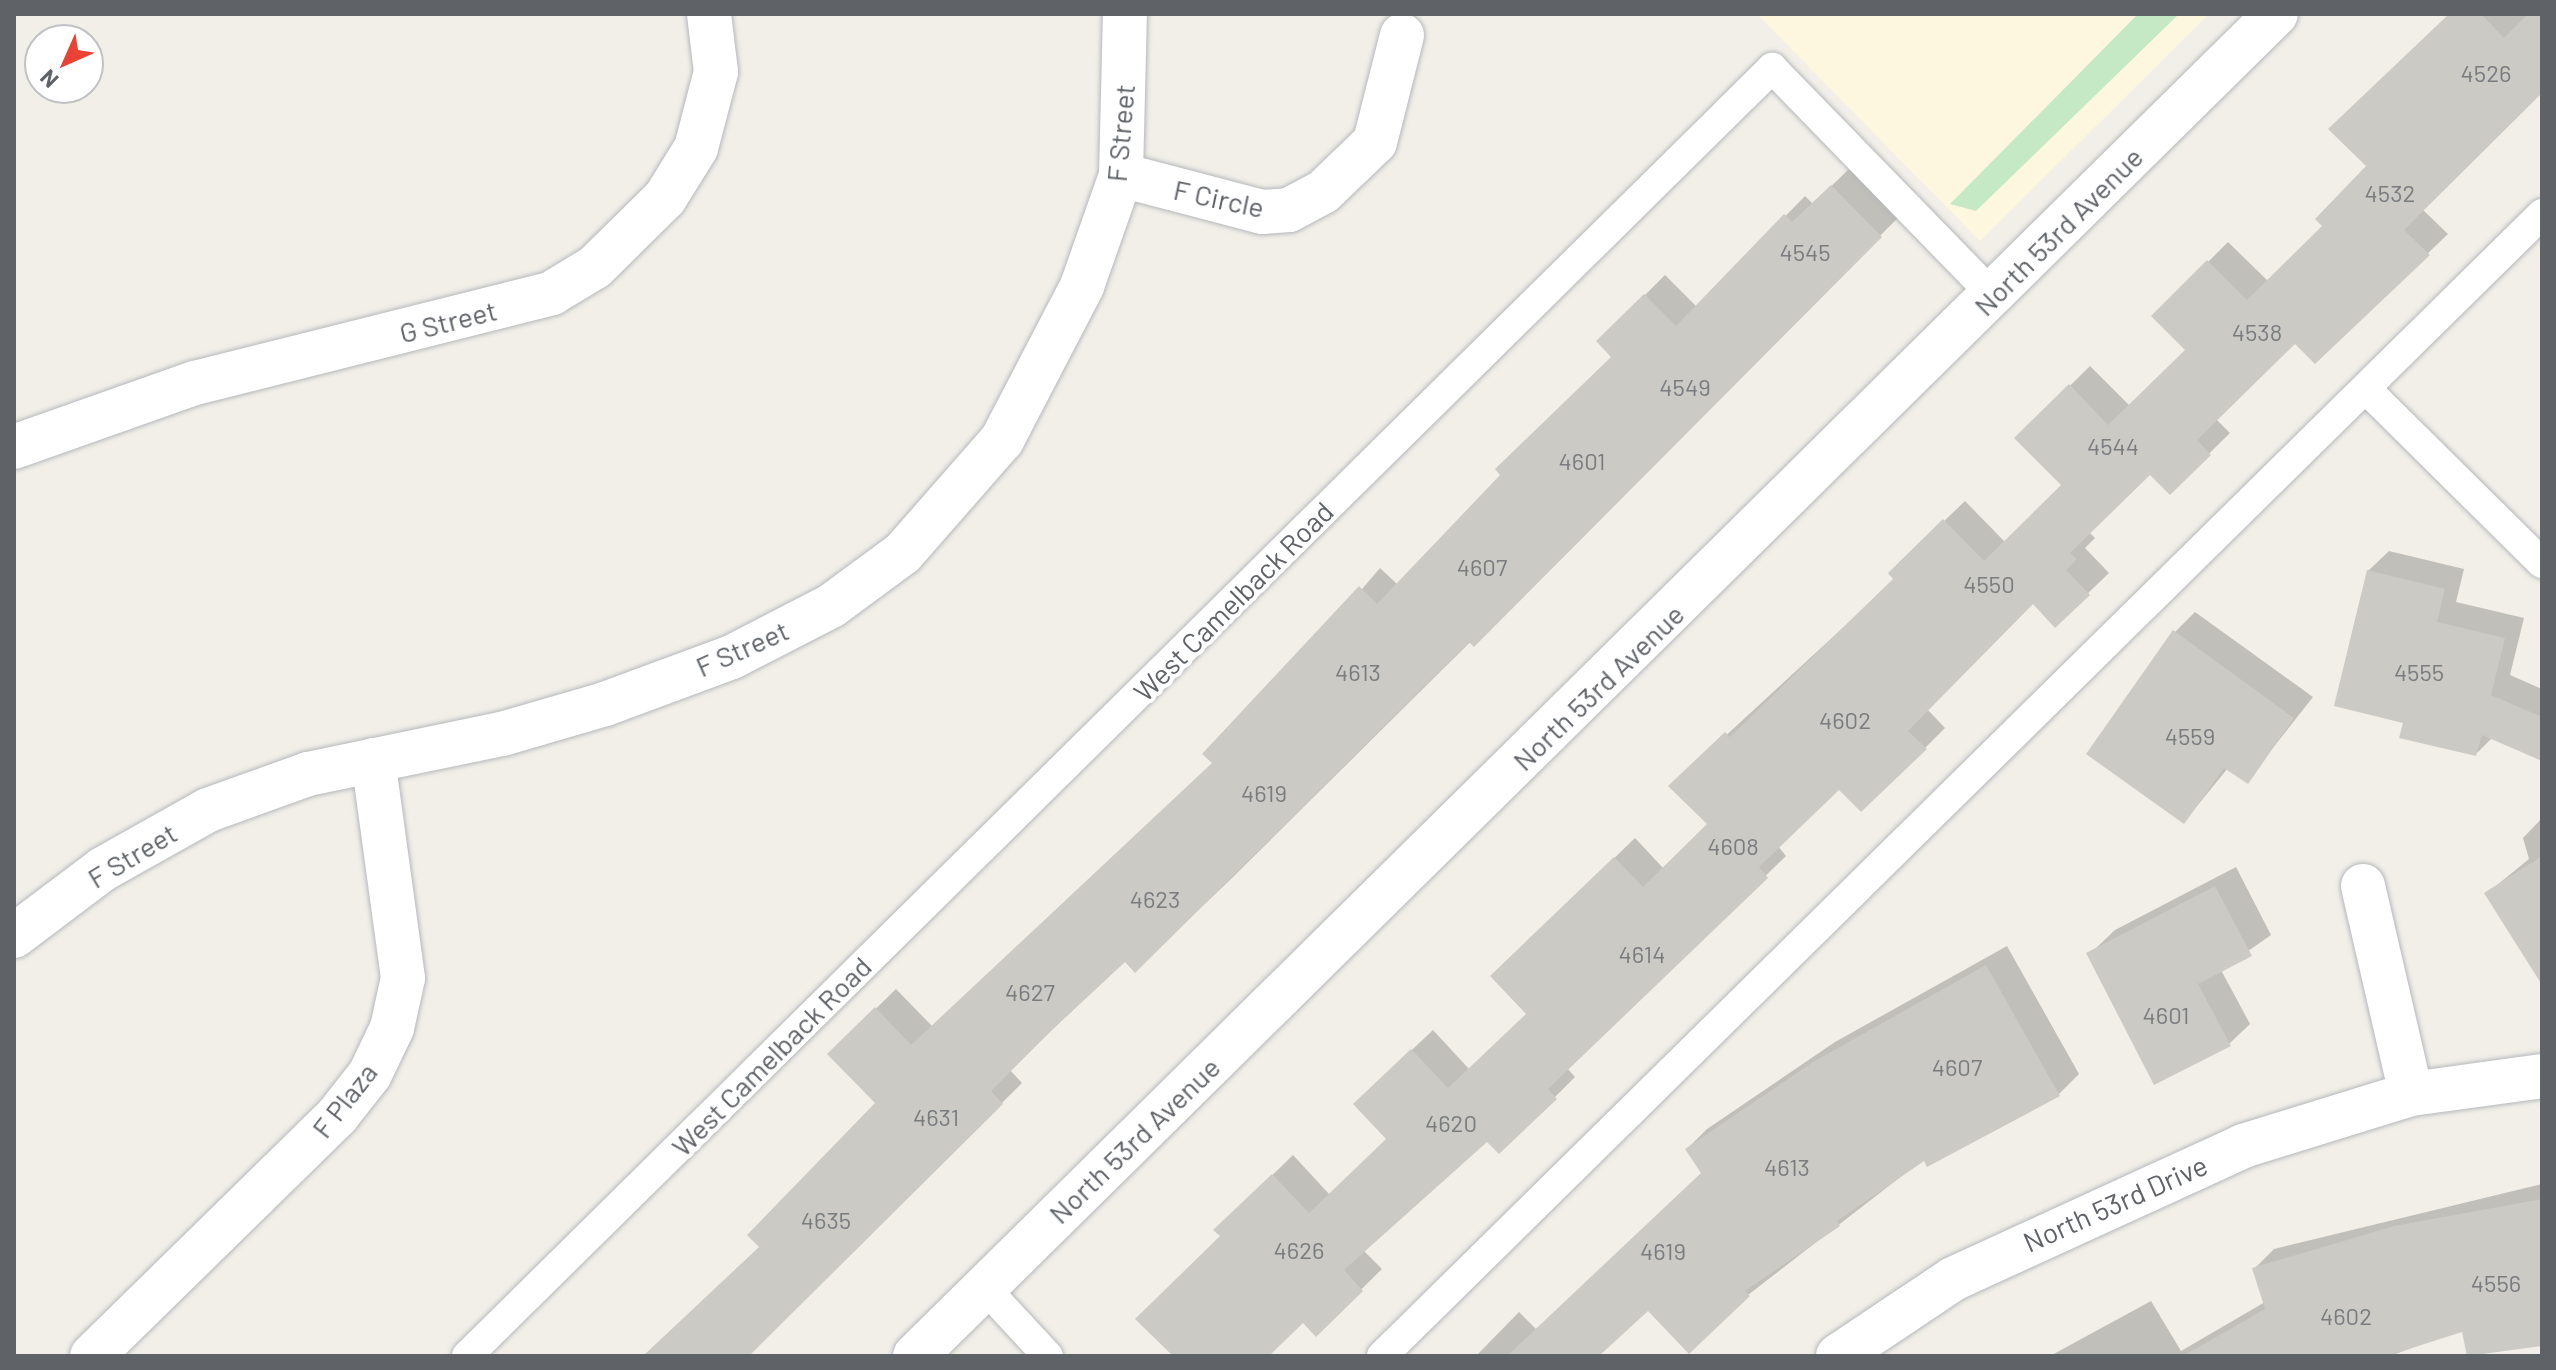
<!DOCTYPE html>
<html>
<head>
<meta charset="utf-8">
<style>
  body { margin:0 }
  #map { position:relative; width:2556px; height:1370px; overflow:hidden; background:#f1efe8; font-family:Barlow,sans-serif }
  div>[style] { position:absolute }
  .commercial>* { inset:0; background:#fef7e0 }
  .green>* { inset:0; background:#c5e8c5 }
  .shadow>* { inset:0; background:#0003 }
  .building>* { inset:0; background:#cccac5 }
  .roads { filter:drop-shadow(0 0 2px #b5b8bc) drop-shadow(0 0 2px #b5b8bc) }
  .lane>* { height:30px; margin:-15px; padding:0 15px; transform-origin:15px; border-radius:15px; background:#fff }
  .street>* { height:44px; margin:-22px; padding:0 22px; transform-origin:22px; border-radius:22px; background:#fff }
  span { translate:-50% -50%; white-space:nowrap; text-align:center; line-height:1.15; -webkit-text-stroke:8px #fff; paint-order:stroke }
  .number-label { font-size:24px; color:#7a7d7f }
  .number-label span { -webkit-text-stroke-width:0 }
  .street-label { font-size:28px; color:#5f6368 }
  .frame { position:absolute; inset:0; border:16px solid #5f6368; pointer-events:none }
  .north { position:absolute; left:24px; top:24px; width:80px; height:80px; box-sizing:border-box; background:#fff; border:2px solid #bfc1c3; border-radius:50%; rotate:225deg; font-size:22px; font-weight:700; line-height:32px; text-align:center; color:#5f6368 }
  .north::after { content:''; display:block; margin:auto; width:28px; height:36px; background:#ea4335; clip-path:polygon(50% 0,100% 100%,50% 72%,0 100%) }
</style>
</head>
<body>
<div id="map">
  <div class="commercial">
    <i style="clip-path:polygon(1757px 14px,2209px 14px,1980px 241px)"></i>
  </div>
  <div class="green">
    <i style="clip-path:polygon(2138px 14px,2179px 14px,1976px 211px,1950px 204px)"></i>
  </div>
  <div class="shadow">
    <i style="clip-path:polygon(2450px 14px,2542px 14px,2542px 90px,2422px 209px,2448px 234px,2315px 361px,2295px 341px,2216px 419px,2230px 433px,2170px 492px,2150px 472px,2089px 532px,2095px 538px,2085px 548px,2109px 573px,2055px 625px,2033px 601px,1927px 709px,1945px 728px,1925px 748px,1839px 787px,1778px 846px,1786px 856px,1567px 1068px,1575px 1077px,1555px 1097px,1499px 1151px,1487px 1139px,1363px 1250px,1382px 1269px,1316px 1334px,1303px 1320px,1266px 1356px,1175px 1356px,1222px 1236px,1216px 1230px,1293px 1155px,1330px 1195px,1389px 1139px,1376px 1084px,1433px 1030px,1470px 1070px,1528px 1013px,1513px 956px,1635px 838px,1664px 869px,1710px 824px,1671px 786px,1896px 579px,1890px 573px,1965px 501px,2005px 542px,2064px 485px,2017px 438px,2090px 366px,2130px 406px,2187px 350px,2154px 316px,2228px 242px,2269px 282px,2325px 226px,2369px 166px)"></i>
    <i style="clip-path:polygon(1852px 166px,1900px 216px,1230px 880px,1135px 970px,1125px 960px,1010px 1070px,1022px 1083px,747px 1356px,652px 1356px,762px 1247px,878px 1103px,850px 1034px,896px 989px,932px 1026px,1214px 762px,1380px 568px,1398px 585px,1614px 356px,1599px 341px,1665px 275px,1697px 307px,1805px 196px,1813px 204px)"></i>
    <i style="clip-path:polygon(2389px 551px,2464px 569px,2456px 602px,2524px 618px,2510px 675px,2542px 689px,2542px 745px,2493px 737px,2476px 754px,2405px 722px,2368px 571px)"></i>
    <i style="clip-path:polygon(2195px 612px,2313px 697px,2247px 781px,2228px 768px,2184px 822px,2175px 632px)"></i>
    <i style="clip-path:polygon(2542px 818px,2542px 981px,2486px 894px,2529px 859px,2523px 838px)"></i>
    <i style="clip-path:polygon(2236px 867px,2271px 935px,2221px 970px,2250px 1024px,2229px 1044px,2094px 950px,2115px 930px)"></i>
    <i style="clip-path:polygon(2007px 946px,2079px 1074px,2059px 1094px,1925px 1158px,1748px 1295px,1648px 1308px,1596px 1356px,1476px 1356px,1519px 1312px,1537px 1330px,1703px 1172px,1687px 1149px,1707px 1129px,1835px 1042px)"></i>
    <i style="clip-path:polygon(2542px 1184px,2542px 1344px,2469px 1356px,2463px 1329px,2390px 1356px,2050px 1356px,2151px 1301px,2181px 1351px,2265px 1302px,2254px 1269px,2274px 1249px)"></i>
  </div>
  <div class="building">
    <i style="clip-path:polygon(2449px 14px,2481px 14px,2504px 38px,2528px 14px,2542px 14px,2542px 93px,2404px 230px,2430px 255px,2315px 364px,2295px 344px,2197px 440px,2211px 455px,2170px 495px,2150px 475px,2070px 553px,2077px 559px,2066px 570px,2090px 595px,2055px 628px,2033px 604px,1908px 731px,1927px 749px,1861px 812px,1839px 790px,1759px 867px,1768px 878px,1548px 1089px,1557px 1099px,1499px 1154px,1487px 1142px,1344px 1270px,1363px 1291px,1316px 1337px,1303px 1323px,1269px 1356px,1173px 1356px,1135px 1319px,1220px 1236px,1213px 1230px,1272px 1174px,1309px 1213px,1386px 1139px,1353px 1104px,1411px 1049px,1448px 1088px,1526px 1014px,1490px 976px,1614px 857px,1643px 887px,1707px 824px,1668px 786px,1725px 732px,1730px 737px,1893px 579px,1888px 573px,1943px 519px,1984px 561px,2061px 485px,2014px 438px,2069px 384px,2108px 425px,2185px 350px,2151px 316px,2207px 260px,2247px 300px,2322px 226px,2315px 219px,2366px 166px,2328px 129px)"></i>
    <i style="clip-path:polygon(1831px 185px,1882px 237px,1474px 647px,1469px 642px,1135px 973px,1125px 962px,1052px 1030px,991px 1091px,1003px 1104px,749px 1356px,643px 1356px,759px 1247px,747px 1235px,875px 1103px,827px 1054px,875px 1007px,911px 1045px,1212px 763px,1202px 754px,1359px 586px,1377px 604px,1500px 475px,1495px 469px,1611px 357px,1596px 341px,1644px 294px,1676px 326px,1784px 214px,1792px 222px)"></i>
    <i style="clip-path:polygon(2367px 570px,2445px 589px,2437px 622px,2505px 638px,2491px 695px,2542px 717px,2542px 761px,2482px 735px,2476px 756px,2399px 738px,2403px 723px,2334px 706px)"></i>
    <i style="clip-path:polygon(2173px 630px,2294px 718px,2248px 784px,2224px 768px,2184px 824px,2086px 754px)"></i>
    <i style="clip-path:polygon(2542px 856px,2542px 985px,2484px 893px)"></i>
    <i style="clip-path:polygon(2215px 886px,2252px 956px,2198px 984px,2231px 1046px,2154px 1085px,2086px 953px)"></i>
    <i style="clip-path:polygon(1986px 965px,2060px 1096px,1927px 1167px,1924px 1161px,1837px 1221px,1840px 1226px,1745px 1291px,1750px 1296px,1689px 1354px,1648px 1311px,1599px 1356px,1507px 1356px,1701px 1173px,1685px 1149px,1813px 1062px)"></i>
    <i style="clip-path:polygon(2542px 1199px,2542px 1346px,2467px 1356px,2462px 1332px,2387px 1356px,2183px 1356px,2265px 1309px,2252px 1268px,2394px 1226px)"></i>
  </div>
  <div class="roads">
    <div class="lane">
      <i style="left:2367px;top:390px;width:246px;rotate:44.7deg"></i>
      <i style="left:984px;top:1287px;width:94px;rotate:47.2deg"></i>
      <i style="left:467px;top:1356px;width:1834px;rotate:-44.62deg"></i>
      <i style="left:1772px;top:68px;width:318px;rotate:45.8deg"></i>
      <i style="left:1382px;top:1356px;width:1628px;rotate:-44.55deg"></i>
    </div>
    <div class="street">
      <i style="left:1121px;top:175px;width:146px;rotate:14.7deg"></i>
      <i style="left:1262px;top:212px;width:27px;rotate:-4deg"></i>
      <i style="left:1289px;top:210px;width:38px;rotate:-28deg"></i>
      <i style="left:1323px;top:192px;width:72px;rotate:-43.9deg"></i>
      <i style="left:1375px;top:142px;width:110px;rotate:-75.8deg"></i>
      <i style="left:14px;top:447px;width:192px;rotate:-19.5deg"></i>
      <i style="left:195px;top:383px;width:368px;rotate:-14.1deg"></i>
      <i style="left:552px;top:293px;width:50px;rotate:-31.2deg"></i>
      <i style="left:595px;top:267px;width:98px;rotate:-44.6deg"></i>
      <i style="left:665px;top:198px;width:59px;rotate:-58.2deg"></i>
      <i style="left:696px;top:148px;width:79px;rotate:-75.3deg"></i>
      <i style="left:716px;top:72px;width:58px;rotate:-96.9deg"></i>
      <i style="left:2363px;top:886px;width:213px;rotate:77deg"></i>
      <i style="left:14px;top:936px;width:111px;rotate:-37deg"></i>
      <i style="left:103px;top:869px;width:120px;rotate:-29.3deg"></i>
      <i style="left:208px;top:810px;width:106px;rotate:-19.8deg"></i>
      <i style="left:308px;top:774px;width:198px;rotate:-11.7deg"></i>
      <i style="left:502px;top:734px;width:107px;rotate:-16.2deg"></i>
      <i style="left:605px;top:704px;width:135px;rotate:-20.3deg"></i>
      <i style="left:732px;top:657px;width:111px;rotate:-27.3deg"></i>
      <i style="left:831px;top:606px;width:89px;rotate:-36.4deg"></i>
      <i style="left:903px;top:553px;width:150px;rotate:-48.8deg"></i>
      <i style="left:1002px;top:440px;width:174px;rotate:-62.5deg"></i>
      <i style="left:1082px;top:286px;width:118px;rotate:-70.6deg"></i>
      <i style="left:1121px;top:175px;width:161px;rotate:-88.6deg"></i>
      <i style="left:92px;top:1356px;width:343px;rotate:-44.4deg"></i>
      <i style="left:337px;top:1116px;width:53px;rotate:-51.8deg"></i>
      <i style="left:370px;top:1074px;width:51px;rotate:-64.4deg"></i>
      <i style="left:392px;top:1028px;width:51px;rotate:-77.6deg"></i>
      <i style="left:403px;top:978px;width:220px;rotate:-97.8deg"></i>
      <i style="left:915px;top:1356px;width:1911px;rotate:-44.6deg"></i>
      <i style="left:1838px;top:1356px;width:138px;rotate:-33.8deg"></i>
      <i style="left:1953px;top:1279px;width:319px;rotate:-24.6deg"></i>
      <i style="left:2243px;top:1146px;width:176px;rotate:-17.2deg"></i>
      <i style="left:2411px;top:1094px;width:132px;rotate:-7.8deg"></i>
    </div>
  </div>
  <div class="number-label">
    <span style="left:2486px;top:73px">4526</span>
    <span style="left:2390px;top:193px">4532</span>
    <span style="left:1805px;top:252px">4545</span>
    <span style="left:2257px;top:332px">4538</span>
    <span style="left:1685px;top:387px">4549</span>
    <span style="left:2113px;top:446px">4544</span>
    <span style="left:1582px;top:461px">4601</span>
    <span style="left:1482px;top:567px">4607</span>
    <span style="left:1989px;top:584px">4550</span>
    <span style="left:1358px;top:672px">4613</span>
    <span style="left:2419px;top:672px">4555</span>
    <span style="left:1845px;top:720px">4602</span>
    <span style="left:2190px;top:736px">4559</span>
    <span style="left:1264px;top:793px">4619</span>
    <span style="left:1733px;top:846px">4608</span>
    <span style="left:1155px;top:899px">4623</span>
    <span style="left:1642px;top:954px">4614</span>
    <span style="left:1030px;top:992px">4627</span>
    <span style="left:2166px;top:1015px">4601</span>
    <span style="left:1957px;top:1067px">4607</span>
    <span style="left:936px;top:1117px">4631</span>
    <span style="left:1451px;top:1123px">4620</span>
    <span style="left:1787px;top:1167px">4613</span>
    <span style="left:826px;top:1220px">4635</span>
    <span style="left:1299px;top:1250px">4626</span>
    <span style="left:1663px;top:1251px">4619</span>
    <span style="left:2496px;top:1283px">4556</span>
    <span style="left:2346px;top:1316px">4602</span>
  </div>
  <div class="street-label">
    <span style="left:1120px;top:133px;rotate:-85deg">F Street</span>
    <span style="left:1219px;top:198px;rotate:12deg">F Circle</span>
    <span style="left:2058px;top:231px;rotate:-45deg">North 53rd Avenue</span>
    <span style="left:448px;top:321px;rotate:-14deg">G Street</span>
    <span style="left:1233px;top:601px;rotate:-45deg">West Camelback Road</span>
    <span style="left:742px;top:648px;rotate:-24deg">F Street</span>
    <span style="left:1598px;top:687px;rotate:-44deg">North 53rd Avenue</span>
    <span style="left:132px;top:855px;rotate:-31deg">F Street</span>
    <span style="left:771px;top:1056px;rotate:-45deg">West Camelback Road</span>
    <span style="left:344px;top:1100px;rotate:-52deg">F Plaza</span>
    <span style="left:1134px;top:1140px;rotate:-44deg">North 53rd Avenue</span>
    <span style="left:2115px;top:1203px;rotate:-24deg">North 53rd Drive</span>
  </div>
  <div class="frame"></div>
  <div class="north">N</div>
</div>
</body>
</html>
